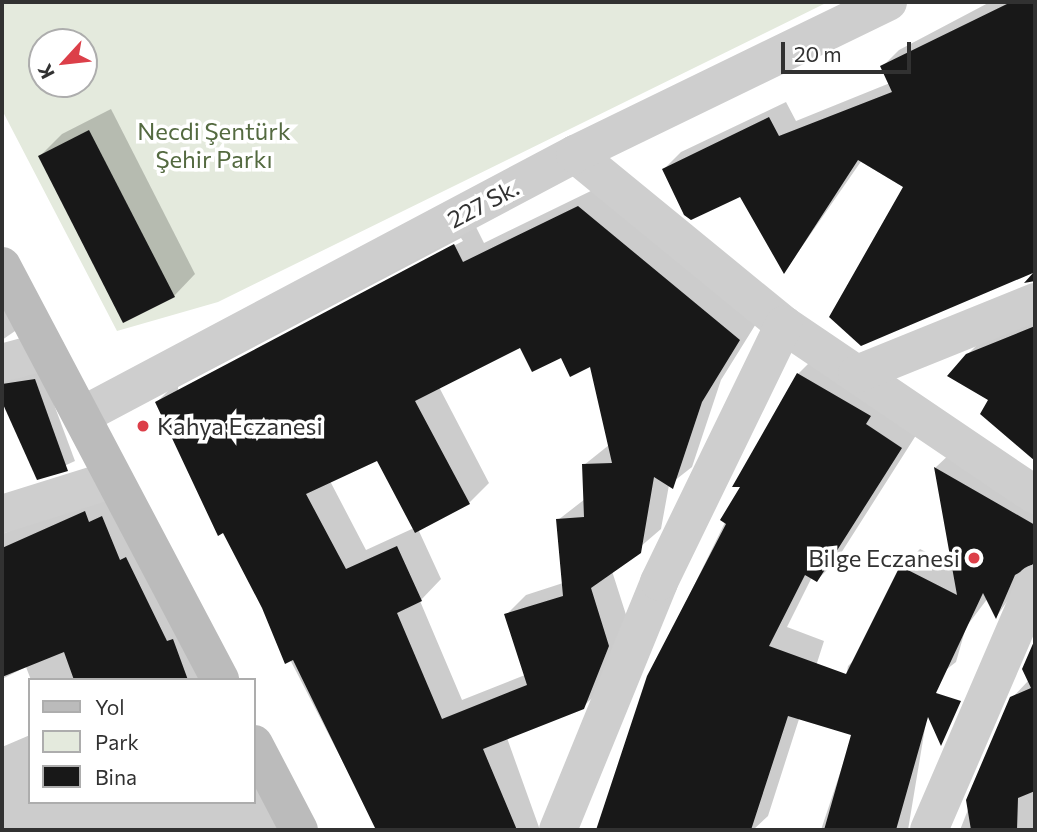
<!DOCTYPE html>
<html>
<head>
<meta charset="utf-8">
<style>
  body { margin:0 }
  #map { position:relative; width:1037px; height:832px; overflow:hidden; background:#fff; font-family:Commissioner,sans-serif }
  div>[style] { position:absolute }
  .green>* { inset:0; background:#e4eadd }
  .shadow>* { inset:0; background:#0003 }
  .building>* { inset:0; background:#181818 }
  .street>* { height:38px; margin:-19px; padding:0 19px; transform-origin:19px; border-radius:19px; background:#cecece }
  .secondary>* { height:38px; margin:-19px; padding:0 19px; transform-origin:19px; border-radius:19px; background:#bbb }
  .dots>* { width:19px; height:19px; translate:-50% -50%; box-sizing:border-box; border:4px solid #fff; border-radius:50% }
  span { translate:-50% -50%; white-space:nowrap; text-align:center; line-height:1.15; -webkit-text-stroke:7px #fff; paint-order:stroke }
  .park-label { font-size:24px; color:#546a40 }
  .street-label { font-size:24px; color:#313131 }
  .poi-label { font-size:24px; color:#313131 }
  .left { translate:0 -50%; text-align:left }
  .right { translate:-100% -50%; text-align:right }
  .frame { position:absolute; inset:0; border:4px solid #313131; pointer-events:none }
  .legend { position:absolute; left:28px; top:678px; width:228px; height:126px; box-sizing:border-box; background:#fff; border:2px solid #adadad; margin:0; padding:9px 12px; list-style:none; font-size:21px; color:#313131 }
  .legend li { display:flex; align-items:center; gap:14px; height:35px }
  .legend b { width:35px; border:2px solid #adadad }
  .north { position:absolute; left:28px; top:28px; width:70px; height:70px; box-sizing:border-box; background:#fff; border:2px solid #adadad; border-radius:50%; rotate:243deg; font-size:19px; font-weight:700; line-height:28px; text-align:center; color:#313131 }
  .north::after { content:''; display:block; margin:auto; width:24px; height:32px; background:#dc3f49; clip-path:polygon(50% 0,100% 100%,50% 72%,0 100%) }
  .scale { position:absolute; left:781px; top:42px; width:130px; height:32px; box-sizing:border-box; border:4px solid #313131; border-top:0; padding-left:9px; font-size:21px; line-height:24px; white-space:nowrap; color:#313131; -webkit-text-stroke:5px #fff; paint-order:stroke }
</style>
</head>
<body>
<div id="map">
  <div class="green">
    <i style="clip-path:polygon(evenodd,2px 2px,828px 2px,218px 302px,117px 331px,2px 110px,2px 2px,42px 42px,84px 42px,84px 84px,42px 84px,42px 42px)"></i>
  </div>
  <div class="shadow">
    <i style="clip-path:polygon(990px 2px,1035px 2px,1035px 270px,861px 344px,905px 187px,862px 160px,785px 271px,740px 195px,664px 169px,681px 152px,786px 102px,796px 121px,890px 83px,882px 67px,899px 50px)"></i>
    <i style="clip-path:polygon(111px 109px,195px 274px,174px 296px,40px 156px,62px 134px)"></i>
    <i style="clip-path:polygon(evenodd,599px 187px,759px 319px,721px 380px,692px 467px,669px 485px,661px 529px,612px 571px,629px 624px,604px 686px,583px 707px,507px 738px,540px 830px,378px 830px,157px 402px,177px 382px,475px 225px,484px 243px,599px 187px,461px 238px,463px 241px,178px 391px,178px 387px,461px 238px,599px 187px,521px 346px,592px 364px,609px 445px,584px 465px,585px 499px,558px 520px,563px 583px,526px 595px,506px 615px,525px 675px,462px 700px,420px 601px,441px 579px,418px 529px,469px 503px,489px 483px,439px 387px,521px 346px,599px 187px,378px 459px,414px 528px,366px 550px,330px 481px,378px 459px)"></i>
    <i style="clip-path:polygon(2px 298px,18px 329px,2px 340px)"></i>
    <i style="clip-path:polygon(1035px 315px,1035px 454px,983px 413px,990px 399px,967px 355px,985px 337px)"></i>
    <i style="clip-path:polygon(817px 355px,920px 429px,836px 561px,817px 580px,812px 577px,787px 627px,824px 641px,768px 816px,753px 830px,598px 830px,649px 677px,798px 374px)"></i>
    <i style="clip-path:polygon(42px 372px,75px 461px,38px 478px,2px 398px,2px 375px)"></i>
    <i style="clip-path:polygon(953px 451px,1035px 515px,1035px 561px,997px 616px,988px 598px,966px 627px,956px 662px,933px 680px,908px 830px,821px 830px,853px 734px,837px 729px,848px 666px,863px 651px,902px 567px,920px 549px,953px 566px,935px 468px)"></i>
    <i style="clip-path:polygon(103px 494px,219px 680px,31px 680px,26px 667px,2px 679px,2px 534px)"></i>
    <i style="clip-path:polygon(1035px 640px,1035px 830px,960px 830px,1012px 698px,1029px 680px,1024px 669px)"></i>
    <i style="clip-path:polygon(30px 735px,30px 802px,254px 802px,254px 749px,287px 830px,2px 830px,2px 747px)"></i>
  </div>
  <div class="building">
    <i style="clip-path:polygon(1011px 2px,1035px 2px,1035px 281px,1024px 283px,1033px 273px,861px 346px,829px 317px,903px 187px,858px 160px,784px 274px,740px 197px,691px 220px,684px 215px,662px 169px,769px 117px,779px 136px,892px 92px,880px 66px)"></i>
    <i style="clip-path:polygon(89px 130px,175px 297px,123px 323px,38px 156px)"></i>
    <i style="clip-path:polygon(evenodd,578px 206px,740px 340px,702px 402px,673px 489px,654px 477px,641px 553px,591px 588px,609px 646px,584px 709px,483px 749px,517px 830px,376px 830px,293px 660px,285px 664px,262px 608px,223px 533px,218px 536px,155px 402px,454px 244px,463px 262px,578px 206px,520px 348px,532px 372px,561px 358px,570px 377px,590px 367px,612px 463px,582px 464px,584px 517px,556px 519px,563px 596px,504px 614px,527px 685px,442px 719px,397px 613px,422px 601px,397px 546px,346px 569px,306px 494px,377px 461px,415px 533px,470px 504px,415px 401px,520px 348px)"></i>
    <i style="clip-path:polygon(1035px 326px,1035px 461px,980px 414px,988px 400px,947px 376px,966px 354px)"></i>
    <i style="clip-path:polygon(797px 373px,871px 416px,866px 424px,902px 448px,817px 582px,805px 575px,769px 646px,846px 674px,900px 566px,957px 595px,934px 467px,1035px 525px,1035px 563px,1015px 575px,996px 619px,983px 593px,936px 693px,961px 701px,941px 746px,928px 717px,896px 830px,824px 830px,851px 735px,788px 716px,751px 830px,596px 830px,647px 676px,726px 524px,720px 520px,740px 487px,732px 487px)"></i>
    <i style="clip-path:polygon(35px 379px,68px 471px,37px 480px,2px 402px,2px 384px)"></i>
    <i style="clip-path:polygon(85px 511px,89px 522px,102px 516px,120px 560px,126px 557px,167px 641px,173px 639px,188px 680px,74px 680px,64px 652px,2px 677px,2px 548px)"></i>
    <i style="clip-path:polygon(1035px 639px,1035px 791px,1018px 798px,1017px 830px,971px 830px,966px 800px,1010px 697px,1031px 688px,1022px 669px)"></i>
  </div>
  <div class="street">
    <i style="left:575px;top:154px;width:270px;rotate:39.3deg"></i>
    <i style="left:784px;top:325px;width:303px;rotate:34.1deg"></i>
    <i style="left:2px;top:363px;width:46px;rotate:-15.3deg"></i>
    <i style="left:857px;top:374px;width:192px;rotate:-22deg"></i>
    <i style="left:83px;top:415px;width:557px;rotate:-27.95deg"></i>
    <i style="left:575px;top:154px;width:348px;rotate:-25.9deg"></i>
    <i style="left:2px;top:514px;width:117px;rotate:-17.4deg"></i>
    <i style="left:558px;top:830px;width:268px;rotate:-67.8deg"></i>
    <i style="left:659px;top:582px;width:286px;rotate:-64.1deg"></i>
    <i style="left:929px;top:830px;width:268px;rotate:-66.7deg"></i>
  </div>
  <div class="secondary">
    <i style="left:2px;top:266px;width:468px;rotate:62.2deg"></i>
    <i style="left:254px;top:744px;width:97px;rotate:62.4deg"></i>
  </div>
  <div class="dots">
    <i style="left:143px;top:426px;background:#dc3f49"></i>
    <i style="left:974px;top:558px;background:#dc3f49"></i>
  </div>
  <div class="park-label">
    <span style="left:214px;top:145px">Necdi Şentürk<br>Şehir Parkı</span>
  </div>
  <div class="street-label">
    <span style="left:483px;top:203px;rotate:-28deg">227 Sk.</span>
  </div>
  <div class="poi-label">
    <span class="left" style="left:157px;top:426px">Kahya Eczanesi</span>
    <span class="right" style="left:960px;top:558px">Bilge Eczanesi</span>
  </div>
  <div class="frame"></div>
  <ul class="legend">
  <li><b style="height:9px;background:#bbb"></b>Yol</li>
  <li><b style="height:19px;background:#e4eadd"></b>Park</li>
  <li><b style="height:19px;background:#181818"></b>Bina</li>
  </ul>
  <div class="north">K</div>
  <div class="scale">20 m</div>
</div>
</body>
</html>
